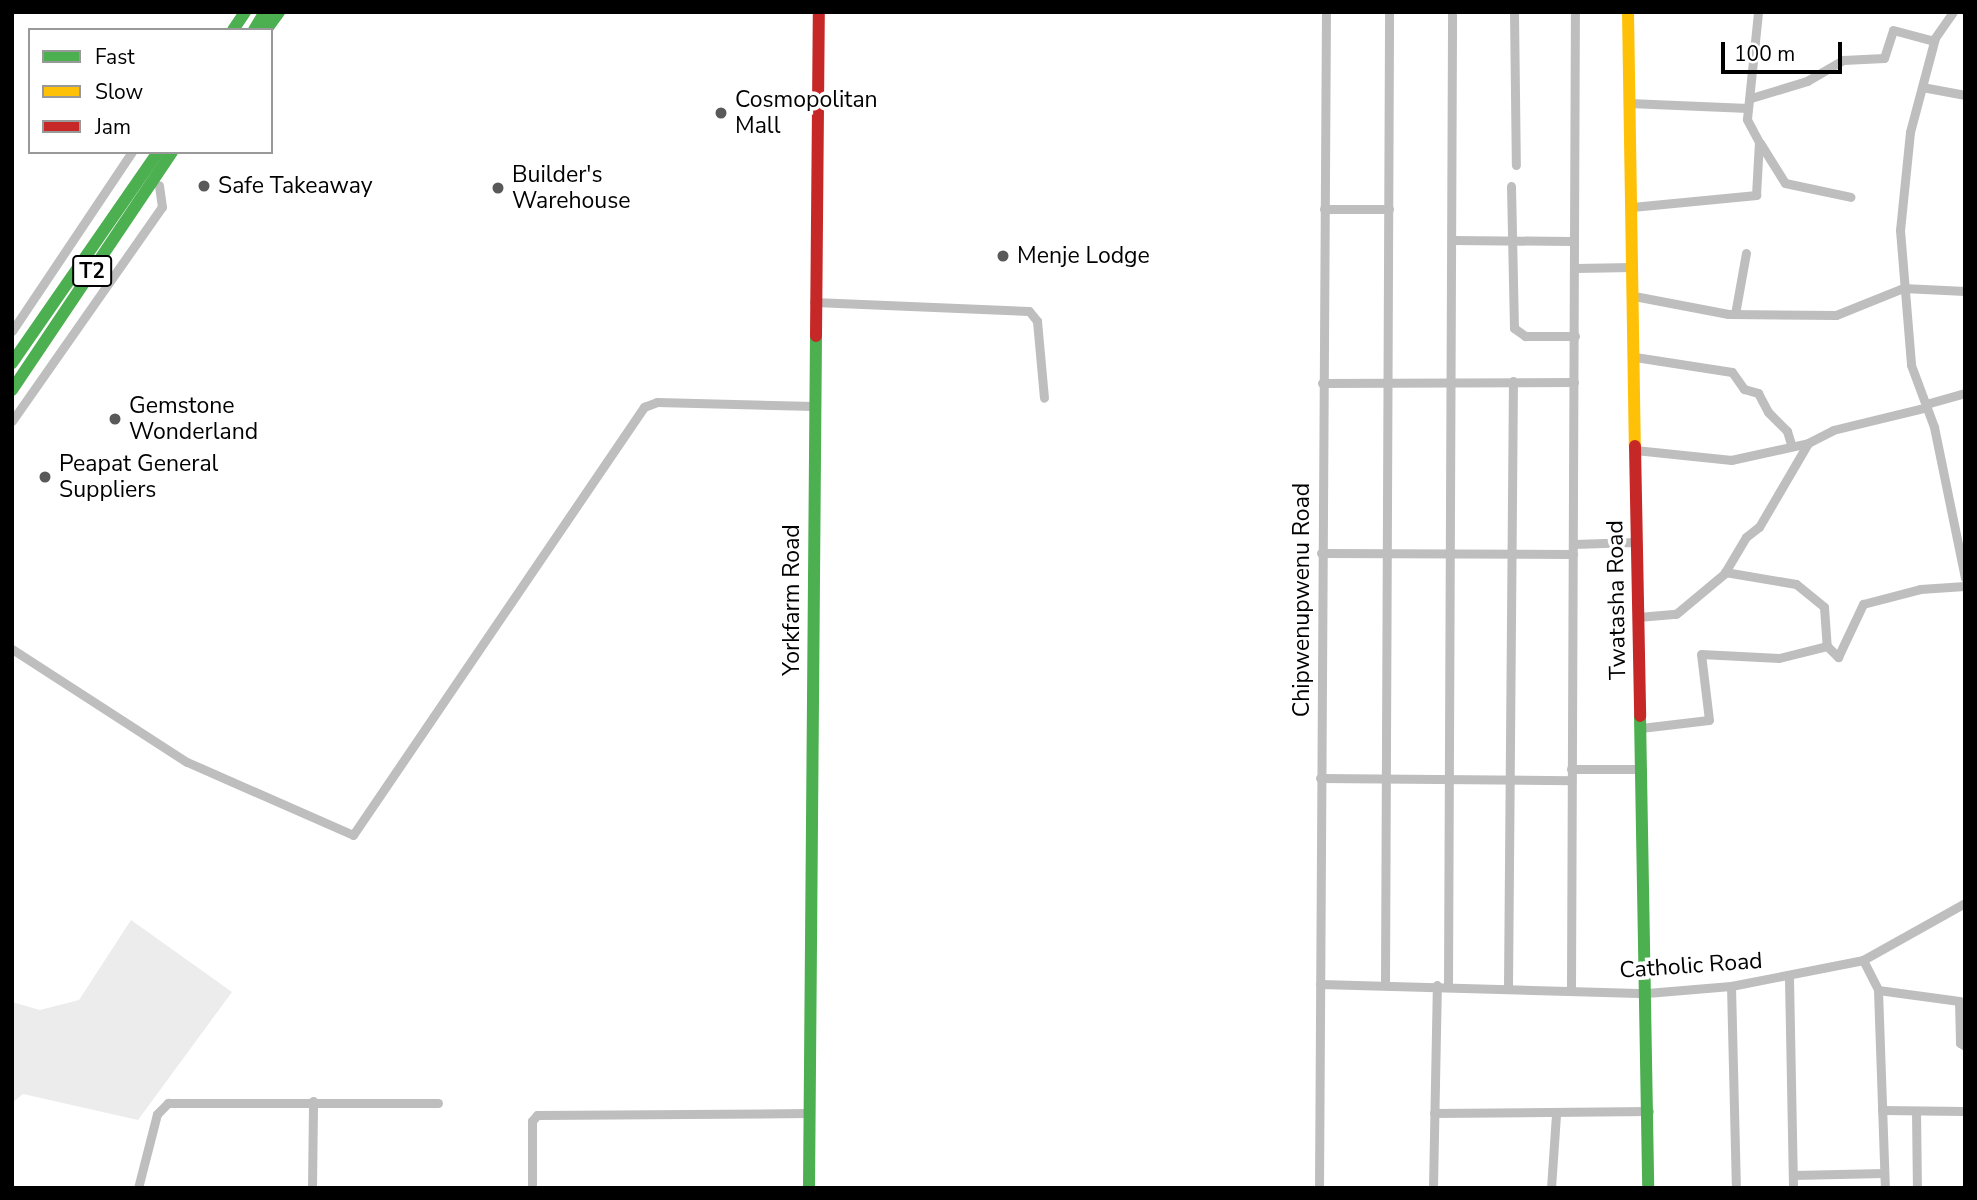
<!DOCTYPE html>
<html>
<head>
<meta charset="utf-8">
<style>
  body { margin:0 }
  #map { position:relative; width:1977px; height:1200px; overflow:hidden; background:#fff; font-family:"Nunito Sans",sans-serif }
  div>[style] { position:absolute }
  .green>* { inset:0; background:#ececec }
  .street>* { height:9px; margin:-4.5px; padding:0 4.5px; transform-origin:4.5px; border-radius:4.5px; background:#bebebe }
  .fast>* { height:12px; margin:-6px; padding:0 6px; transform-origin:6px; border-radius:6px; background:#4caf50 }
  .slow>* { height:12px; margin:-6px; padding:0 6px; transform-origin:6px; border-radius:6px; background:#ffc107 }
  .jam>* { height:12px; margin:-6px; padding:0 6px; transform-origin:6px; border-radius:6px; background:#c62828 }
  .dots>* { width:19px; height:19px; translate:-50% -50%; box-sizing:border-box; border:4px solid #fff; border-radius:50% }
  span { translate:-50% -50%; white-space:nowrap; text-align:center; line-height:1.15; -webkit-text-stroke:7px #fff; paint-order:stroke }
  .shield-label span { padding:2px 5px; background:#fff; border:2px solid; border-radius:5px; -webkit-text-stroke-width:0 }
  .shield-label { font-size:21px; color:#000; font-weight:700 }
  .poi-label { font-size:23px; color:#000 }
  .left { translate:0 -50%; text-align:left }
  .street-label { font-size:23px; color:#000 }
  .frame { position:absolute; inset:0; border:14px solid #000; pointer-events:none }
  .legend { position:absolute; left:28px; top:28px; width:245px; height:126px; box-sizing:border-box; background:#fff; border:2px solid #999; margin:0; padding:9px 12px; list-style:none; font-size:21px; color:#000 }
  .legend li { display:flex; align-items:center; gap:14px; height:35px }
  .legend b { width:35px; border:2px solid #999 }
  .scale { position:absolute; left:1721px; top:42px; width:121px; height:32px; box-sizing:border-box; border:4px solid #000; border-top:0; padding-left:9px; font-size:21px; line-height:24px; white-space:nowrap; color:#000; -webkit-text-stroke:5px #fff; paint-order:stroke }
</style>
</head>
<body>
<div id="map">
  <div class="green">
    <i style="clip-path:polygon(131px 920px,232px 992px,138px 1120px,23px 1094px,12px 1103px,12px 1002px,40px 1010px,79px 1000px)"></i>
  </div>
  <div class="street">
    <i style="left:1514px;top:12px;width:153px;rotate:89.3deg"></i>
    <i style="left:1953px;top:12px;width:32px;rotate:125deg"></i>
    <i style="left:1935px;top:38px;width:97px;rotate:104.9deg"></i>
    <i style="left:1910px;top:132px;width:99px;rotate:95.8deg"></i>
    <i style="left:1900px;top:230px;width:135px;rotate:85.3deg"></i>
    <i style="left:1911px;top:365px;width:66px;rotate:69.6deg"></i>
    <i style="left:1934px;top:427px;width:154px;rotate:78.4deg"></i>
    <i style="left:1922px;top:87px;width:44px;rotate:10.5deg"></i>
    <i style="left:1751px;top:98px;width:59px;rotate:-16.9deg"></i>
    <i style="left:1807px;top:81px;width:42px;rotate:-30.3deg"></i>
    <i style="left:1843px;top:60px;width:41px;rotate:-2.8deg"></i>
    <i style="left:1884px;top:58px;width:29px;rotate:-72deg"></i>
    <i style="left:1893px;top:30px;width:42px;rotate:15deg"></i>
    <i style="left:1629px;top:103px;width:119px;rotate:2.4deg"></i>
    <i style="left:1760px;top:143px;width:47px;rotate:58deg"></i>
    <i style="left:1785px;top:183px;width:67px;rotate:12deg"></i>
    <i style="left:1511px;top:186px;width:142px;rotate:88.8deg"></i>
    <i style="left:1514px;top:328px;width:14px;rotate:36deg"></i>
    <i style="left:1525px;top:336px;width:50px"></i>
    <i style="left:1632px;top:207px;width:125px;rotate:-5.5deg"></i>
    <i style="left:1756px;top:195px;width:53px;rotate:-86.8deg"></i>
    <i style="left:1759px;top:142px;width:26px;rotate:-118deg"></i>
    <i style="left:1747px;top:119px;width:108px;rotate:-84.1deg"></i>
    <i style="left:1324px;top:209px;width:65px"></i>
    <i style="left:1453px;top:240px;width:121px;rotate:0.5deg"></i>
    <i style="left:1575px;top:268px;width:58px;rotate:-1deg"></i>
    <i style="left:1634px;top:296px;width:96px;rotate:10.8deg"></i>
    <i style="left:1728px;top:314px;width:108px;rotate:0.5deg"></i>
    <i style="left:1836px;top:315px;width:72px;rotate:-21.9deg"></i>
    <i style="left:1903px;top:288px;width:62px;rotate:2.8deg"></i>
    <i style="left:814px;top:302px;width:215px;rotate:2.4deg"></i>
    <i style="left:1029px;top:311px;width:13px;rotate:51deg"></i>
    <i style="left:1037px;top:321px;width:77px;rotate:84.8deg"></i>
    <i style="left:1735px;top:314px;width:62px;rotate:-79.8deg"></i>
    <i style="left:12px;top:331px;width:216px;rotate:-56.2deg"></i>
    <i style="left:1635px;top:357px;width:98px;rotate:8.8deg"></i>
    <i style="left:1732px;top:372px;width:21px;rotate:55deg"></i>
    <i style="left:1744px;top:389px;width:15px;rotate:16deg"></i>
    <i style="left:1758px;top:393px;width:21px;rotate:62deg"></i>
    <i style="left:1768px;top:412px;width:27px;rotate:45deg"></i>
    <i style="left:1787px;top:431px;width:14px;rotate:73deg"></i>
    <i style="left:1322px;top:383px;width:252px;rotate:-0.2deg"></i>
    <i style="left:1926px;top:404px;width:41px;rotate:-15.8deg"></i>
    <i style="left:12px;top:421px;width:261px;rotate:-55deg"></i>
    <i style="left:162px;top:207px;width:22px;rotate:-98deg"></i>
    <i style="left:1635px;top:450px;width:97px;rotate:5.9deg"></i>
    <i style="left:1731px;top:460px;width:79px;rotate:-12.4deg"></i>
    <i style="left:1808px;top:443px;width:28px;rotate:-27deg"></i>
    <i style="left:1833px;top:430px;width:97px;rotate:-13.7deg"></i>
    <i style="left:1573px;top:544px;width:63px;rotate:-1.8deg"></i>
    <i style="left:1321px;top:553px;width:252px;rotate:0.2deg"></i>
    <i style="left:1725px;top:572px;width:72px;rotate:9.6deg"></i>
    <i style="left:1796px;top:584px;width:36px;rotate:39deg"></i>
    <i style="left:1824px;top:607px;width:39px;rotate:86deg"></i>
    <i style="left:1638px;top:617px;width:38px;rotate:-5deg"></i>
    <i style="left:1676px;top:614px;width:62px;rotate:-39.8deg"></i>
    <i style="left:1724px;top:574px;width:43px;rotate:-59.3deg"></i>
    <i style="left:1746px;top:537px;width:16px;rotate:-38deg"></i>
    <i style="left:1759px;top:527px;width:97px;rotate:-59.7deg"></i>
    <i style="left:12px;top:649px;width:208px;rotate:32.9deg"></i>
    <i style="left:187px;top:762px;width:181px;rotate:23.7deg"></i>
    <i style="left:353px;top:835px;width:518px;rotate:-55.79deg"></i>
    <i style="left:644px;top:407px;width:14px;rotate:-21deg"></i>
    <i style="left:657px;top:402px;width:157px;rotate:1.5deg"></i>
    <i style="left:1838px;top:657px;width:59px;rotate:-64.7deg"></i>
    <i style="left:1863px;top:604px;width:59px;rotate:-14.7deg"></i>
    <i style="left:1920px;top:589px;width:45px;rotate:-3.8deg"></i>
    <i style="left:1641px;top:728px;width:68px;rotate:-6.7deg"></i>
    <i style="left:1709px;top:720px;width:66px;rotate:-96.9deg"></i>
    <i style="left:1701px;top:654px;width:78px;rotate:2.9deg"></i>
    <i style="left:1779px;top:658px;width:49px;rotate:-14deg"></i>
    <i style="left:1827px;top:646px;width:16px;rotate:45deg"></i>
    <i style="left:1571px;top:769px;width:71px"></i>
    <i style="left:1320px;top:778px;width:251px;rotate:0.5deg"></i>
    <i style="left:1863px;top:960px;width:34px;rotate:63deg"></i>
    <i style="left:1878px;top:990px;width:198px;rotate:88deg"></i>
    <i style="left:1789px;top:978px;width:210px;rotate:88.9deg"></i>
    <i style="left:1320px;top:984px;width:327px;rotate:1.6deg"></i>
    <i style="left:1647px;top:993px;width:84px;rotate:-4.8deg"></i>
    <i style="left:1731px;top:986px;width:135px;rotate:-11.1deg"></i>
    <i style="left:1863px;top:960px;width:117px;rotate:-29.2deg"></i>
    <i style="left:1385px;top:984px;width:972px;rotate:-89.76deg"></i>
    <i style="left:1448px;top:985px;width:973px;rotate:-89.76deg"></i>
    <i style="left:1731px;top:986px;width:202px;rotate:88.6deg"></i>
    <i style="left:1508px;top:987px;width:606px;rotate:-89.53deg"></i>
    <i style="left:1571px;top:989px;width:977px;rotate:-89.77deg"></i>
    <i style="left:1878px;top:990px;width:82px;rotate:7.7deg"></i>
    <i style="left:1959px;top:1001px;width:42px;rotate:88.6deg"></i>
    <i style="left:1960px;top:1043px;width:6px;rotate:31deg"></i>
    <i style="left:1882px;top:1110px;width:83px;rotate:0.7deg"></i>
    <i style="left:1916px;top:1111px;width:77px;rotate:89.3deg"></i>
    <i style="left:1434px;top:1113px;width:215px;rotate:-0.5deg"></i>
    <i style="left:1793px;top:1175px;width:91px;rotate:-1.3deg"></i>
    <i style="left:138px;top:1188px;width:76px;rotate:-75.6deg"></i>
    <i style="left:157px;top:1114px;width:16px;rotate:-45deg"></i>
    <i style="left:168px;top:1103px;width:270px"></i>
    <i style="left:312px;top:1188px;width:87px;rotate:-89.3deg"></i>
    <i style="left:532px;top:1188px;width:67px;rotate:-90deg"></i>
    <i style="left:532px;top:1121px;width:8px;rotate:-50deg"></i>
    <i style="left:537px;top:1115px;width:272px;rotate:-0.4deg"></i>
    <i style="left:1319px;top:1188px;width:1176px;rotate:-89.66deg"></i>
    <i style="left:1433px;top:1188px;width:203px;rotate:-88.9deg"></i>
    <i style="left:1551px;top:1188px;width:73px;rotate:-86.1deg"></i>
  </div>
  <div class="fast">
    <i style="left:233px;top:30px;width:22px;rotate:-56deg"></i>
    <i style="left:254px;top:30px;width:21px;rotate:-59deg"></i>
    <i style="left:266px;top:30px;width:22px;rotate:-54deg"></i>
    <i style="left:12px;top:363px;width:257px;rotate:-55.3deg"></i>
    <i style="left:12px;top:390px;width:287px;rotate:-56.1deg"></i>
    <i style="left:1640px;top:716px;width:472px;rotate:89deg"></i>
    <i style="left:809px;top:1188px;width:852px;rotate:-89.53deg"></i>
  </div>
  <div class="slow">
    <i style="left:1628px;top:12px;width:434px;rotate:89.1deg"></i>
  </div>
  <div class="jam">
    <i style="left:816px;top:336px;width:324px;rotate:-89.5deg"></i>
    <i style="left:1635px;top:446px;width:270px;rotate:88.9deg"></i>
  </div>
  <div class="dots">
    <i style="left:721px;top:113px;background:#595959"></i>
    <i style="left:204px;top:186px;background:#595959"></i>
    <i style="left:498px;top:188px;background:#595959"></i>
    <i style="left:1003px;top:256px;background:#595959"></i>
    <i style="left:115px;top:419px;background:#595959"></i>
    <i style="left:45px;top:477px;background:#595959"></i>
  </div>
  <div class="shield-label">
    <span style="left:92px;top:271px">T2</span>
  </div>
  <div class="poi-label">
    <span class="left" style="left:735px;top:113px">Cosmopolitan<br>Mall</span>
    <span class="left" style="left:512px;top:188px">Builder's<br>Warehouse</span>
    <span class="left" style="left:218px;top:186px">Safe Takeaway</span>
    <span class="left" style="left:1017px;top:256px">Menje Lodge</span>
    <span class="left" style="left:129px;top:419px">Gemstone<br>Wonderland</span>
    <span class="left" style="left:59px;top:477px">Peapat General<br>Suppliers</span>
  </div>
  <div class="street-label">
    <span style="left:792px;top:600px;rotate:-90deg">Yorkfarm Road</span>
    <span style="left:1302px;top:600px;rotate:-90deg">Chipwenupwenu Road</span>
    <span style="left:1617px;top:600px;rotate:-91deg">Twatasha Road</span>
    <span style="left:1691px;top:966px;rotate:-4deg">Catholic Road</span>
  </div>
  <div class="frame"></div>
  <ul class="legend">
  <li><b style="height:9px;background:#4caf50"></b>Fast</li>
  <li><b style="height:9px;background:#ffc107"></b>Slow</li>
  <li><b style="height:9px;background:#c62828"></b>Jam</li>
  </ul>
  <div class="scale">100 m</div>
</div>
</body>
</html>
